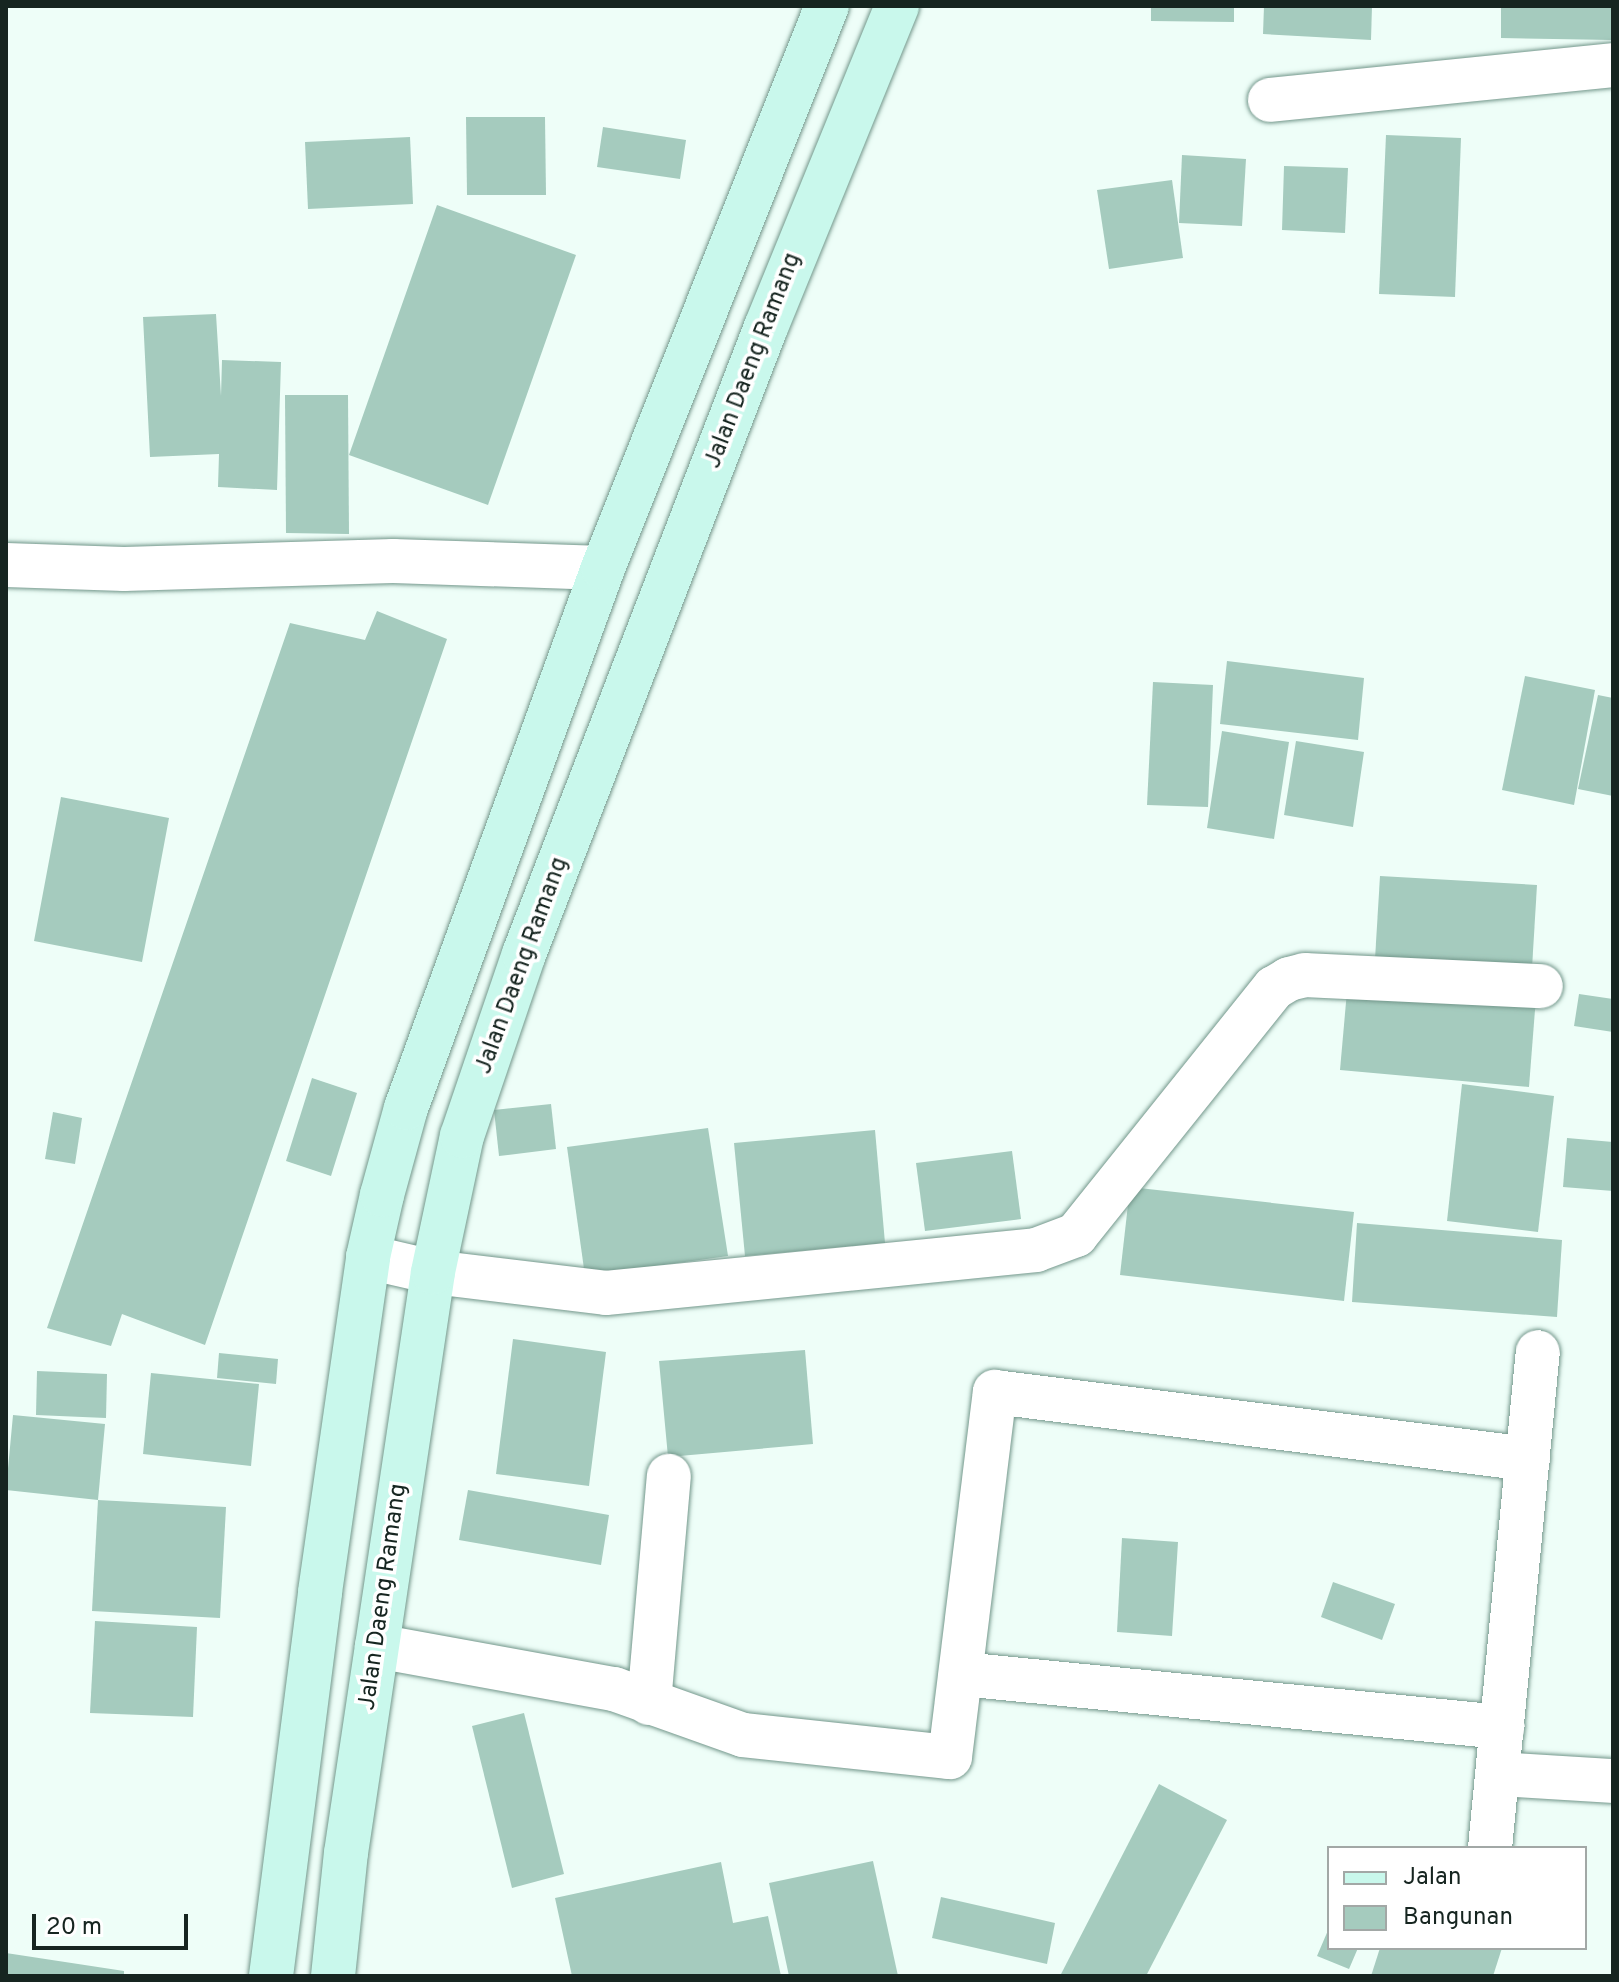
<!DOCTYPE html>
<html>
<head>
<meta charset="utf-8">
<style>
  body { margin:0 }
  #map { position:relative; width:1619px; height:1982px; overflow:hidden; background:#eefef8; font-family:Overpass,sans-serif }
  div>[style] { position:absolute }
  .building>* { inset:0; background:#a5cbbe }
  .roads { filter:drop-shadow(0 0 2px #73978b) drop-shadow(0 0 2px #73978b) }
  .street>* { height:44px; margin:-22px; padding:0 22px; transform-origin:22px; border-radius:22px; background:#fff }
  .secondary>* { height:44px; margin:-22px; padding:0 22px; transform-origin:22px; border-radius:22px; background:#c9f8ec }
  span { translate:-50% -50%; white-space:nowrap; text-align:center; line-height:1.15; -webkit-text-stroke:7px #fff; paint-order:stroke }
  .street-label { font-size:24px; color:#162520 }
  .frame { position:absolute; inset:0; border:8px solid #162520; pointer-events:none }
  .legend { position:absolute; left:1327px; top:1846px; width:260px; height:104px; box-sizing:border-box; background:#fff; border:2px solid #a2a8a6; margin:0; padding:10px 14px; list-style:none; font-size:24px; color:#162520 }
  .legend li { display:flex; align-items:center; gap:16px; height:40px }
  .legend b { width:40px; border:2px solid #a2a8a6 }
  .scale { position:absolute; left:32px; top:1914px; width:156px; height:36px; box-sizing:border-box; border:4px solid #162520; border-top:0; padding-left:10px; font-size:24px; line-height:28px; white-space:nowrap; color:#162520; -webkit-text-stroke:6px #fff; paint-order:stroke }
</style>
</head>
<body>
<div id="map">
  <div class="building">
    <i style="clip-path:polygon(1151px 6px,1234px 6px,1234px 22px,1151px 21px)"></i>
    <i style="clip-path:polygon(1264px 6px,1372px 6px,1371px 40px,1263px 34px)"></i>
    <i style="clip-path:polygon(1501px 6px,1613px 6px,1613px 40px,1501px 38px)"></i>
    <i style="clip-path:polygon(466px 117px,545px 117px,546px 195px,467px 195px)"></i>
    <i style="clip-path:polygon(603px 127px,686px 140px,680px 179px,597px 167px)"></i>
    <i style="clip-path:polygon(1386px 135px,1461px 138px,1455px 297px,1379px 294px)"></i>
    <i style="clip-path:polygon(410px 137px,413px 204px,308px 209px,305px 142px)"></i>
    <i style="clip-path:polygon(1182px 155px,1246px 159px,1242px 226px,1179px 223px)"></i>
    <i style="clip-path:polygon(1284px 166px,1348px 168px,1345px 233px,1282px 230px)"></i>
    <i style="clip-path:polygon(1172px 180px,1183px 258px,1109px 269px,1097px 190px)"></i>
    <i style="clip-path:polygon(437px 205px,576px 255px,488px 505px,349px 455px)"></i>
    <i style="clip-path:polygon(216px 314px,221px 396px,222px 360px,281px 362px,277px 490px,218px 487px,219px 454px,150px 457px,143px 317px)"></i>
    <i style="clip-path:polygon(285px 395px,348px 395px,349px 534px,286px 533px)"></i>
    <i style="clip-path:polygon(377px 611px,447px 639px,205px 1345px,122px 1314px,111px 1346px,47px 1328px,290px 623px,365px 640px)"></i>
    <i style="clip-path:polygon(1227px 661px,1364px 678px,1358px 740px,1220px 724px)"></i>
    <i style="clip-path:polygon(1525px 676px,1595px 690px,1574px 805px,1502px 790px)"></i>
    <i style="clip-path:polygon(1153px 682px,1213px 685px,1208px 807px,1147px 805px)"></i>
    <i style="clip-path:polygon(1598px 695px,1613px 698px,1613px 796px,1578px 789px)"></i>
    <i style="clip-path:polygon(1222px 731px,1289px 742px,1274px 839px,1207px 828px)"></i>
    <i style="clip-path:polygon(1296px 741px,1364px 752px,1353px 827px,1284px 815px)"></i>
    <i style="clip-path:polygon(61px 797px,169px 818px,142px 962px,34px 941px)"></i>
    <i style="clip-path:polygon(1380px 876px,1537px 885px,1532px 968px,1375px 959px)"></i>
    <i style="clip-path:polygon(1348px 980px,1536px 997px,1529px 1087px,1340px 1070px)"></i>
    <i style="clip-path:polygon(1579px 994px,1613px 999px,1613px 1032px,1574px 1026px)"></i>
    <i style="clip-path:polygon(312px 1078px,357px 1093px,331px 1176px,286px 1161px)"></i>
    <i style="clip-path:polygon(1462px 1084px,1554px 1096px,1538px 1232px,1447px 1221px)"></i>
    <i style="clip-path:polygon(551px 1104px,556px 1149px,499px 1156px,494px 1110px)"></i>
    <i style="clip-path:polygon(53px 1112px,82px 1118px,75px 1164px,45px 1159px)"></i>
    <i style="clip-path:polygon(708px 1128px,728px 1256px,585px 1276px,567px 1147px)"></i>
    <i style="clip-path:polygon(875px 1130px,885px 1243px,745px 1256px,734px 1143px)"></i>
    <i style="clip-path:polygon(1567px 1138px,1613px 1142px,1613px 1191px,1563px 1187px)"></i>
    <i style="clip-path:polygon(1012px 1151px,1021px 1219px,925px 1231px,916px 1163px)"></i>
    <i style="clip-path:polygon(1130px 1187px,1354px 1212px,1344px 1301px,1120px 1275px)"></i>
    <i style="clip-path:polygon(1357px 1223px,1562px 1240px,1557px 1317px,1352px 1302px)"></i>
    <i style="clip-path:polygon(513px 1339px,606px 1352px,589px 1486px,496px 1474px)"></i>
    <i style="clip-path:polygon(805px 1350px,813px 1444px,668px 1457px,659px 1361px)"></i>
    <i style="clip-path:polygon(219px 1353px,278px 1359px,276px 1384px,217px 1378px)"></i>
    <i style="clip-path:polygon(37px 1371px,107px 1374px,106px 1418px,36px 1415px)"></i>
    <i style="clip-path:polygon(151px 1373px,259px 1384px,251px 1466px,143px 1454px)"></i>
    <i style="clip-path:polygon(13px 1415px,105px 1424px,98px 1500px,6px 1490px)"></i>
    <i style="clip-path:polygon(468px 1490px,609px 1515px,601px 1565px,459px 1540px)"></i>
    <i style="clip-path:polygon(98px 1500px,226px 1507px,220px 1618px,92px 1611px)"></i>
    <i style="clip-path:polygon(1122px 1538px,1178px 1542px,1172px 1636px,1117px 1632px)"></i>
    <i style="clip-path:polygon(1333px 1582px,1395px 1604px,1382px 1640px,1321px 1617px)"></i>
    <i style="clip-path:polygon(95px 1621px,197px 1627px,193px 1717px,90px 1713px)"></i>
    <i style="clip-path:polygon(524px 1713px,564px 1874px,512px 1888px,472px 1726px)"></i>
    <i style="clip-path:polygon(1159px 1784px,1227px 1820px,1146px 1976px,1060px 1976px)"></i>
    <i style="clip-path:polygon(873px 1861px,898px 1976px,789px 1976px,769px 1883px)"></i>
    <i style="clip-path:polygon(721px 1862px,733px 1923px,768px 1916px,781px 1976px,572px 1976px,555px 1898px)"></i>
    <i style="clip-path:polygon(941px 1897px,1055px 1923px,1047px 1964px,932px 1938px)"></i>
    <i style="clip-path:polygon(1329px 1928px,1329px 1948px,1358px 1948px,1349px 1969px,1317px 1956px)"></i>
    <i style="clip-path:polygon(1380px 1948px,1502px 1948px,1493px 1976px,1371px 1976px)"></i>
    <i style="clip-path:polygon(6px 1953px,124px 1971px,124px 1976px,6px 1976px)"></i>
  </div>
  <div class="roads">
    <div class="street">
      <i style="left:1270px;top:100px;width:345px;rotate:-5.8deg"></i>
      <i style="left:6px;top:565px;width:118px;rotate:1.9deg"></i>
      <i style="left:124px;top:569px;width:269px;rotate:-1.7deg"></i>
      <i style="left:393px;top:561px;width:210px;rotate:1.9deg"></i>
      <i style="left:368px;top:1257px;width:67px;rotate:13deg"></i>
      <i style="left:433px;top:1272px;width:174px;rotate:6.9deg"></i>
      <i style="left:606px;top:1293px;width:432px;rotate:-5.7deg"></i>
      <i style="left:1036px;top:1250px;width:43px;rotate:-20.6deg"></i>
      <i style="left:1076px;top:1235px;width:317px;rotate:-51.3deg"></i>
      <i style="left:1274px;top:988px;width:17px;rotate:-31deg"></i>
      <i style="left:1289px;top:979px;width:16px;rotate:-14deg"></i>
      <i style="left:1305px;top:975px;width:236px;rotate:2.7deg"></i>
      <i style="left:377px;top:1646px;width:241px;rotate:10.3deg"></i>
      <i style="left:614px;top:1689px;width:137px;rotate:19.6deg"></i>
      <i style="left:743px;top:1735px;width:208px;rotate:6.1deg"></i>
      <i style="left:950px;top:1757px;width:368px;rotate:-83deg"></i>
      <i style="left:995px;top:1392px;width:537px;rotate:7.16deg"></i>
      <i style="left:961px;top:1674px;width:544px;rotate:5.6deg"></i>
      <i style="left:649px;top:1703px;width:228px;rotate:-85deg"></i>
      <i style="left:1498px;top:1774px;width:115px;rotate:3.5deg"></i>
      <i style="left:1490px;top:1848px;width:498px;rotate:-84.5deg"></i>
    </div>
    <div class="secondary">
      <i style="left:271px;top:1976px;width:387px;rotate:-82.7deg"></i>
      <i style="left:320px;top:1592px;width:338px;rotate:-81.8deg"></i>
      <i style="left:368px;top:1257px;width:64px;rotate:-77.3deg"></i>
      <i style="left:382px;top:1195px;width:90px;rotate:-74.6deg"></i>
      <i style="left:406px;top:1108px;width:575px;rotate:-69.96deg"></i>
      <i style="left:603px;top:568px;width:605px;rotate:-68.27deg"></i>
      <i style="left:333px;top:1976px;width:124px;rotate:-84deg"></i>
      <i style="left:346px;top:1853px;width:587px;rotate:-81.48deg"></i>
      <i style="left:433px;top:1272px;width:139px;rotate:-78deg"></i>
      <i style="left:462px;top:1136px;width:192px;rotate:-71.2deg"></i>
      <i style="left:524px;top:954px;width:672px;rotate:-68.9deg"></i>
      <i style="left:766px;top:327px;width:347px;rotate:-67.8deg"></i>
    </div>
  </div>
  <div class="street-label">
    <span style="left:754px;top:361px;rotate:-69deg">Jalan Daeng Ramang</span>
    <span style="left:523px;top:966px;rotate:-70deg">Jalan Daeng Ramang</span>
    <span style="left:384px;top:1597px;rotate:-82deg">Jalan Daeng Ramang</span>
  </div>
  <div class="frame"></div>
  <ul class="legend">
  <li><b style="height:10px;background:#c9f8ec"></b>Jalan</li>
  <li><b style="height:22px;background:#a5cbbe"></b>Bangunan</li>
  </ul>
  <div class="scale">20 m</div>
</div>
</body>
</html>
